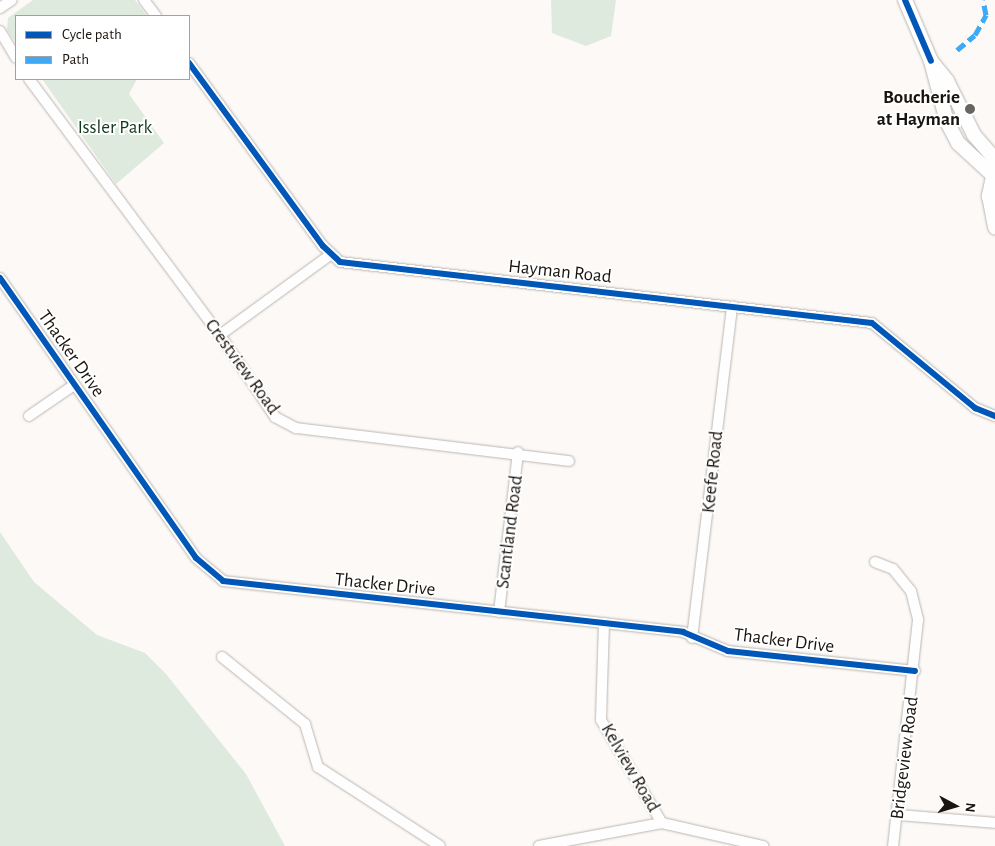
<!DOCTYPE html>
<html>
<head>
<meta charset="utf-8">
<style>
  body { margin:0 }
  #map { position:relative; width:995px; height:846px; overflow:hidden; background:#fcf9f6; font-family:"Alegreya Sans",sans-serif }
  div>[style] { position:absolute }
  .green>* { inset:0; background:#deeadd }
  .roads { filter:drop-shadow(0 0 1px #bab6b2) drop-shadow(0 0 1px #bab6b2) }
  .street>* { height:10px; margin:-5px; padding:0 5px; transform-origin:5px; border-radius:5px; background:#fffefe }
  .secondary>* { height:14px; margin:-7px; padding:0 7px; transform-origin:7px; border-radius:7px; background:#fffefe }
  .quiet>* { height:5px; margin-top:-2.5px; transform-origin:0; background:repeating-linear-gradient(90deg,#3fa9f5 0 10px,transparent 0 15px) }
  .cycleway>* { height:6px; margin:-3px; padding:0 3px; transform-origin:3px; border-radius:3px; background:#0057b8 }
  .dots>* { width:14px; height:14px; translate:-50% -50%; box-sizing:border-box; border:2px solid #fff; border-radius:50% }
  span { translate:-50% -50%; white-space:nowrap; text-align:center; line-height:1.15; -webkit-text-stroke:4px #fff; paint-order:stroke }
  .poi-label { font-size:19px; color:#19140f; font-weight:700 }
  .right { translate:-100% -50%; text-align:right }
  .park-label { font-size:19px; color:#113a1b }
  .street-label { font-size:19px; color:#19140f }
  .legend { position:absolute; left:15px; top:15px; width:175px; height:65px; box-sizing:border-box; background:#fff; border:1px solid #a3a19f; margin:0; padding:6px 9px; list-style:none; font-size:15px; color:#19140f }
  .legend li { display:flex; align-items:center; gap:10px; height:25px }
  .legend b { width:25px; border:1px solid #a3a19f }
  .north { position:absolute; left:930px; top:781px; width:50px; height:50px; -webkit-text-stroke:4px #fff; paint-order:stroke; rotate:96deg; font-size:14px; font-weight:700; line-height:20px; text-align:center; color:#19140f }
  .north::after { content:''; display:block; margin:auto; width:18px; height:22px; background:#19140f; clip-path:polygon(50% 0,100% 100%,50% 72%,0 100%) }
</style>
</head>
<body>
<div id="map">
  <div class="green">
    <i style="clip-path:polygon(33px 0,135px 0,147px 16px,16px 16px,16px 43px,7px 30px,8px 18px)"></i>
    <i style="clip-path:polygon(551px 0,616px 0,611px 36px,586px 46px,552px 33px)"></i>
    <i style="clip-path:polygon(42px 79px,137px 79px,129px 94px,164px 143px,116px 184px)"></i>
    <i style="clip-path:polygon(0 532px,34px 582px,97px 635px,145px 653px,166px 674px,246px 774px,285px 846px,0 846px)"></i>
  </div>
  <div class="roads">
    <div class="street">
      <i style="left:144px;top:0;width:20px;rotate:53deg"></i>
      <i style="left:0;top:8px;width:14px;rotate:-34deg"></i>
      <i style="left:0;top:31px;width:31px;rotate:59deg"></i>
      <i style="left:189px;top:63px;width:227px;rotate:53.8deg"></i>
      <i style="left:323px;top:246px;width:23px;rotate:43deg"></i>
      <i style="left:340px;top:262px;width:535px;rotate:6.54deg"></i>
      <i style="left:872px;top:323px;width:134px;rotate:39.5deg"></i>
      <i style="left:975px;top:408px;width:22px;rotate:22deg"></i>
      <i style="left:29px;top:79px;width:319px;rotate:53.3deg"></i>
      <i style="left:220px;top:335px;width:99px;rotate:56.1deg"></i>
      <i style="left:275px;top:417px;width:24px;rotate:28deg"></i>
      <i style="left:296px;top:428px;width:275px;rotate:6.9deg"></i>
      <i style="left:0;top:278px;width:342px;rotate:55deg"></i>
      <i style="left:196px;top:558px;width:35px;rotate:40deg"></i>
      <i style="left:223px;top:581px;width:463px;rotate:6.3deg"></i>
      <i style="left:683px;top:632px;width:49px;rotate:22.9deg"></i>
      <i style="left:728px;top:651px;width:188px;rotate:6.1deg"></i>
      <i style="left:220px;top:335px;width:136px;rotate:-36deg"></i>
      <i style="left:29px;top:416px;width:55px;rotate:-34.6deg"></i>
      <i style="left:875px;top:562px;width:19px;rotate:21deg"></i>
      <i style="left:893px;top:569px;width:28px;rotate:51deg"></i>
      <i style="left:911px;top:591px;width:30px;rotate:76deg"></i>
      <i style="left:918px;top:620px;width:227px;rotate:96.3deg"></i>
      <i style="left:499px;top:612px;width:161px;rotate:-83.2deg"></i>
      <i style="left:604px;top:623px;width:97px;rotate:91.8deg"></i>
      <i style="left:601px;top:720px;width:120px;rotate:59.4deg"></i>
      <i style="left:692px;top:638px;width:334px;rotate:-83.1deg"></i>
      <i style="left:222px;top:657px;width:107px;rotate:38.9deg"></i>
      <i style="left:305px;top:724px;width:45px;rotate:73.2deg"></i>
      <i style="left:318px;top:767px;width:145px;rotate:32.9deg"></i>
      <i style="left:898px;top:815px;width:97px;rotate:4.7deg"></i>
      <i style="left:539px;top:846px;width:125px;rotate:-10.6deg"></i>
      <i style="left:662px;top:823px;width:104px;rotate:12.8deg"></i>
    </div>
    <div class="secondary">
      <i style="left:905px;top:0;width:66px;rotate:66.9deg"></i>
      <i style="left:931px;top:61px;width:63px;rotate:75.3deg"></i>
      <i style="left:947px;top:122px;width:24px;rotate:62deg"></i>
      <i style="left:958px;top:143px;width:50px;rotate:42.6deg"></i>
      <i style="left:931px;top:61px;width:26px;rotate:51deg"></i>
      <i style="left:947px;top:81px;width:60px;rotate:63.4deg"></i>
      <i style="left:974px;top:135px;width:32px;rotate:49deg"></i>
      <i style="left:995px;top:167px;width:30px;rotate:102deg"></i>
      <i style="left:989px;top:196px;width:32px;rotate:79deg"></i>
    </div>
  </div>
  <div class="quiet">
    <i style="left:957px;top:50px;width:23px;rotate:-40deg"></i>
    <i style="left:975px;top:35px;width:23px;rotate:-61deg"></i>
    <i style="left:986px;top:15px;width:15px;rotate:-101deg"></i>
  </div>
  <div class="cycleway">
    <i style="left:905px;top:0;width:66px;rotate:66.9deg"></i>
    <i style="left:189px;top:63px;width:227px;rotate:53.8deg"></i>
    <i style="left:323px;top:246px;width:23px;rotate:43deg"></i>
    <i style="left:340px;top:262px;width:535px;rotate:6.54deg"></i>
    <i style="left:872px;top:323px;width:134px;rotate:39.5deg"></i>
    <i style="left:975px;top:408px;width:22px;rotate:22deg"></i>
    <i style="left:0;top:278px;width:342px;rotate:55deg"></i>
    <i style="left:196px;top:558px;width:35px;rotate:40deg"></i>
    <i style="left:223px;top:581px;width:463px;rotate:6.3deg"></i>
    <i style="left:683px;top:632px;width:49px;rotate:22.9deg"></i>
    <i style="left:728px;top:651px;width:188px;rotate:6.1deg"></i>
  </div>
  <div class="dots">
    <i style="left:970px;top:109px;background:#686460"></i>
  </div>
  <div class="poi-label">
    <span class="right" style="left:960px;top:109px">Boucherie<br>at Hayman</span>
  </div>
  <div class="park-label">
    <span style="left:115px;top:128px">Issler Park</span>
  </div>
  <div class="street-label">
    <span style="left:560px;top:272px;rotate:6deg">Hayman Road</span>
    <span style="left:71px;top:354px;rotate:55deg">Thacker Drive</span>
    <span style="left:242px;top:367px;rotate:54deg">Crestview Road</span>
    <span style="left:713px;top:472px;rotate:-84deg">Keefe Road</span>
    <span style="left:510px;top:532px;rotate:-83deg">Scantland Road</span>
    <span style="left:385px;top:585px;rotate:6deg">Thacker Drive</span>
    <span style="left:784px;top:641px;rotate:7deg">Thacker Drive</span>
    <span style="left:905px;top:758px;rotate:-83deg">Bridgeview Road</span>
    <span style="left:630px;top:768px;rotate:60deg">Kelview Road</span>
  </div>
  <ul class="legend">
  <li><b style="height:6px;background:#0057b8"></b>Cycle path</li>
  <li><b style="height:6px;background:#3fa9f5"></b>Path</li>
  </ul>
  <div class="north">N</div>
</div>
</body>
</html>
